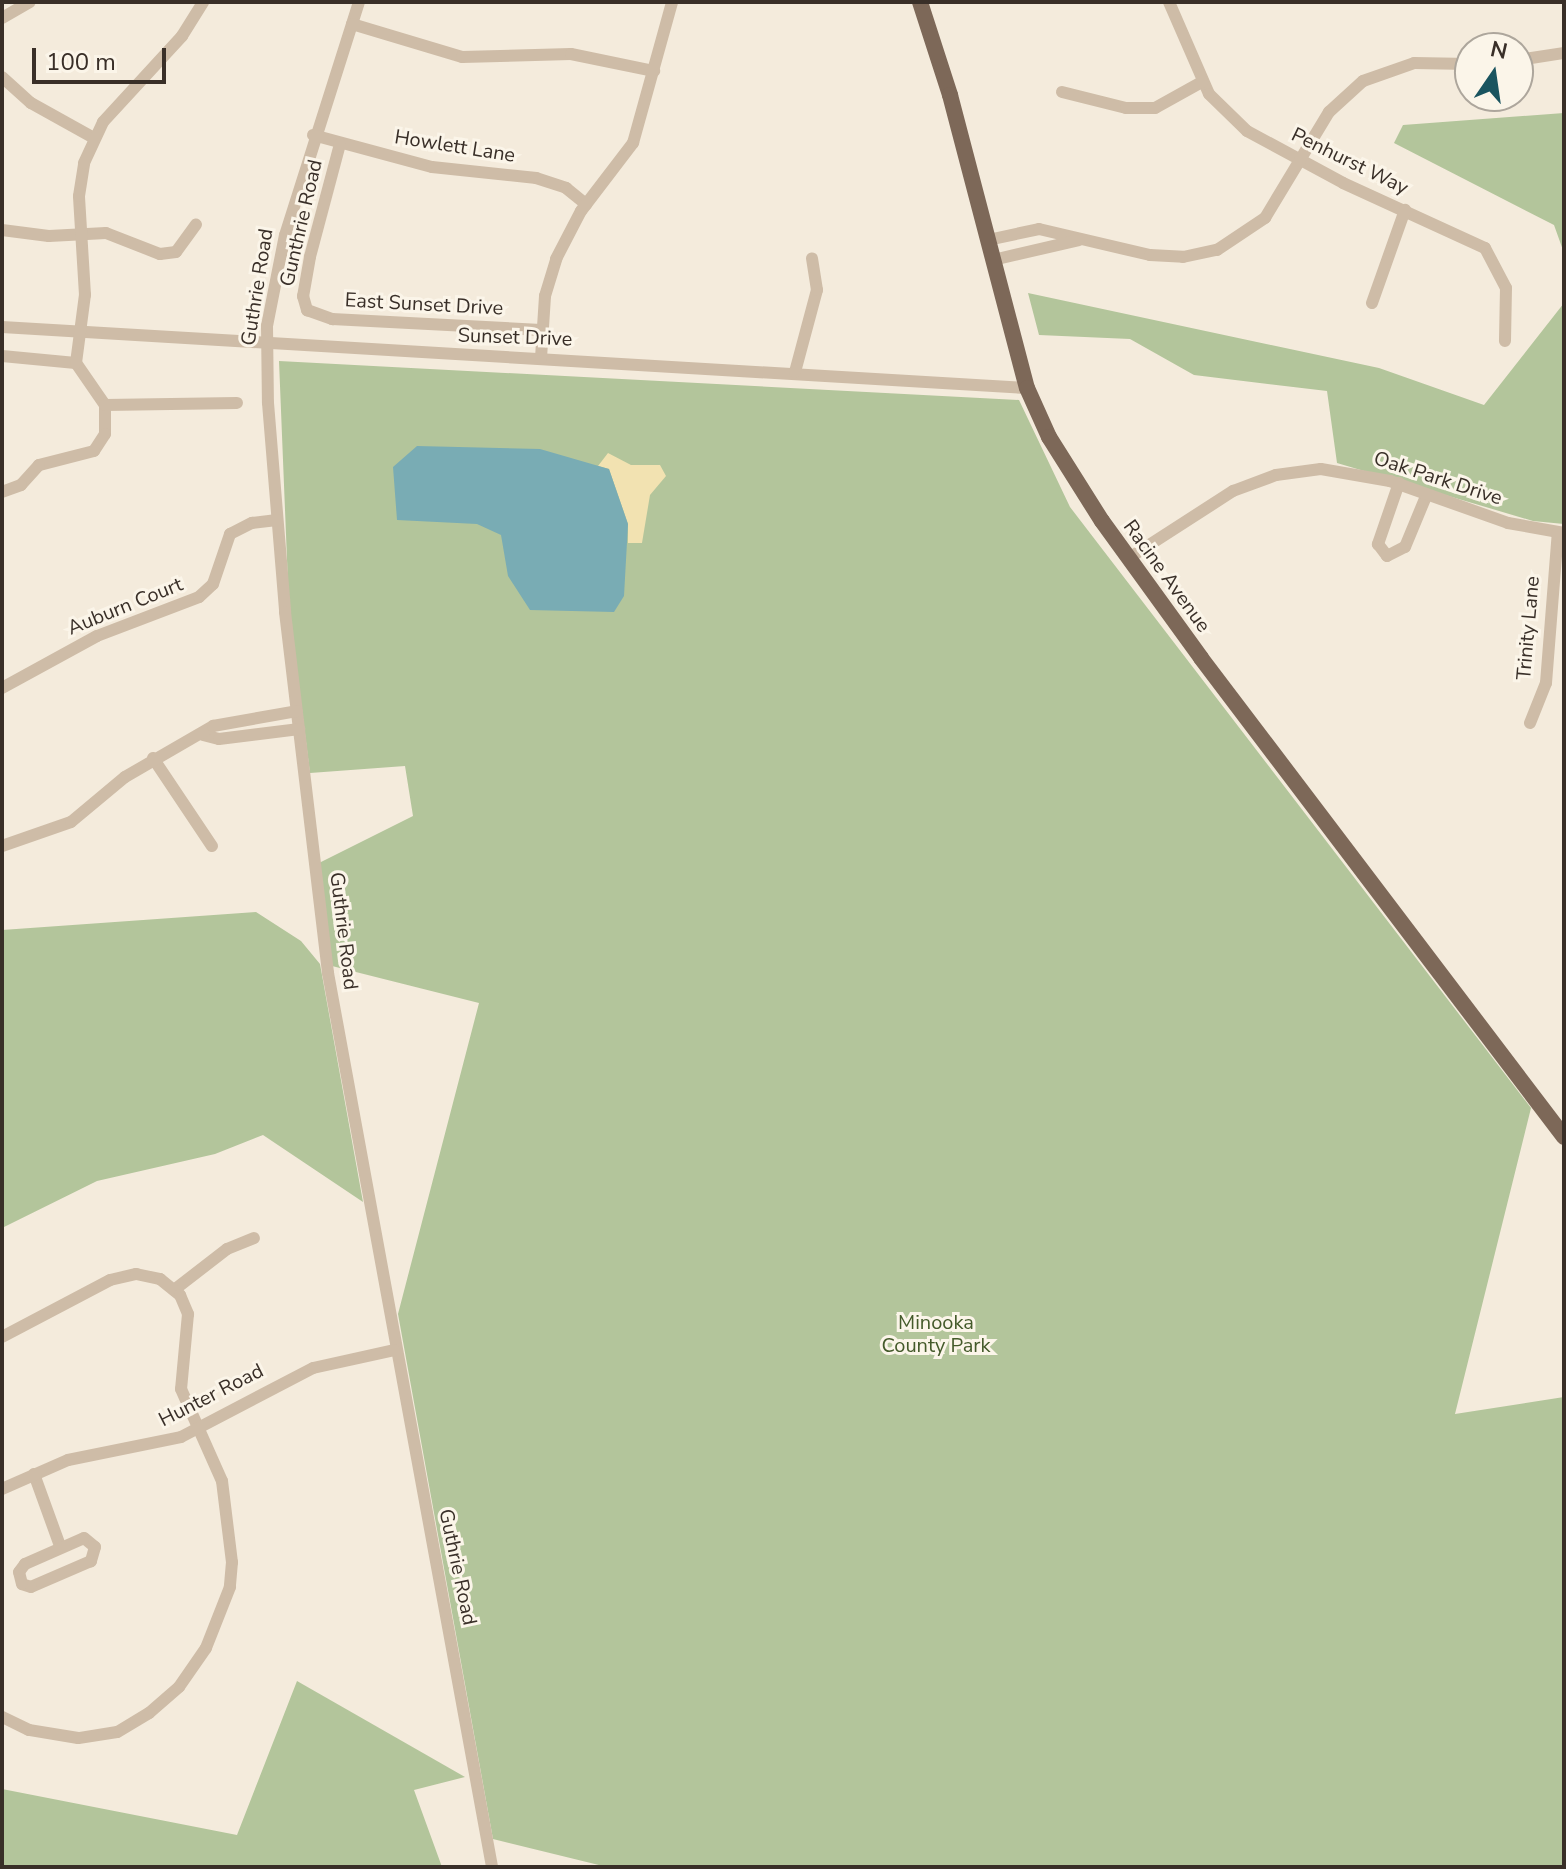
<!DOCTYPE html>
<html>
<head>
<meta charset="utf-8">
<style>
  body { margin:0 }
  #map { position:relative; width:1566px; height:1869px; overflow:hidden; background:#f4ebdc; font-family:"Nunito Sans",sans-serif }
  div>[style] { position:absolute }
  .green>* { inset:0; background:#b3c59b }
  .sand>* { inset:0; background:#f2e2b1 }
  .water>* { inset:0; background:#79acb4 }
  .minor>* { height:12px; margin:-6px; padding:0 6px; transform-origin:6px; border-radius:6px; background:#cebca7 }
  .major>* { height:16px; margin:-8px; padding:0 8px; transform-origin:8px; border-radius:8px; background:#7d6858 }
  span { translate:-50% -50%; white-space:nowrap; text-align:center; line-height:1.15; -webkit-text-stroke:6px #fbf5e9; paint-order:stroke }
  .street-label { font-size:20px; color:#392f28 }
  .park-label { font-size:20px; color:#445a2a }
  .frame { position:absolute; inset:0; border:4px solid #392f28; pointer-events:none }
  .north { position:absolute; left:1454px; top:32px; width:80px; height:80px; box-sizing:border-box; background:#fbf5e9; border:2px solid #ada69c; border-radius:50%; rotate:13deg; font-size:22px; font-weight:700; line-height:32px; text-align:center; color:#392f28 }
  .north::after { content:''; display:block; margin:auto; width:28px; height:36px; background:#1a545f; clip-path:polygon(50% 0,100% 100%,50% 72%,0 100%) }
  .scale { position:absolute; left:32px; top:48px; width:134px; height:36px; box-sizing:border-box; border:4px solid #392f28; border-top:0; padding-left:10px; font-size:24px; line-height:28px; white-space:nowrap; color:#392f28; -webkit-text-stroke:6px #fbf5e9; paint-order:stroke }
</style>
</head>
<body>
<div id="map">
  <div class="green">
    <i style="clip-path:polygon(1564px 113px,1564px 253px,1554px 225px,1394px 143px,1403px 125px)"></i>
    <i style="clip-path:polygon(1028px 293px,1379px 368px,1484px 405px,1564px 303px,1564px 524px,1533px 521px,1337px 463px,1327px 391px,1194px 375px,1130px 339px,1039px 335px)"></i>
    <i style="clip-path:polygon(279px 361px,1019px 400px,1070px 507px,1531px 1108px,1455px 1414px,1564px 1397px,1564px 1867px,607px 1867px,493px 1839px,398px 1314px,479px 1003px,332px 966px,319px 863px,413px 816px,405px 766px,310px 773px,289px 609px)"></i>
    <i style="clip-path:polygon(256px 912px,301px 941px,320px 964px,363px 1202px,263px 1135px,215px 1154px,97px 1181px,2px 1228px,2px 930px)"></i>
    <i style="clip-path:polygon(297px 1681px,465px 1777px,414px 1790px,442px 1867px,2px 1867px,2px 1789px,237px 1835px)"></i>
  </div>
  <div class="sand">
    <i style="clip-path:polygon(608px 453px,631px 465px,660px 465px,666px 476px,650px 495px,642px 543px,628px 543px,628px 524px,609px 469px,598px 466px)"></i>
  </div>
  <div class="water">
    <i style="clip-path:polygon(417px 446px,540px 449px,609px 469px,628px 524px,624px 596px,614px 612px,530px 610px,508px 576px,501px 535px,477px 524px,397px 520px,393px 467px)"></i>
  </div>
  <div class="minor">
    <i style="left:359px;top:2px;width:244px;rotate:107.6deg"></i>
    <i style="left:285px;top:235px;width:93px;rotate:101.2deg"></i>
    <i style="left:267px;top:326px;width:77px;rotate:89.3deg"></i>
    <i style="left:268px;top:403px;width:210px;rotate:85.3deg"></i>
    <i style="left:285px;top:612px;width:364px;rotate:83.2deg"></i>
    <i style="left:328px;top:973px;width:909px;rotate:79.6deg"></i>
    <i style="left:1169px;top:2px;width:100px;rotate:66.5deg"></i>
    <i style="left:1209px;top:94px;width:53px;rotate:44.2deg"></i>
    <i style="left:1247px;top:131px;width:109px;rotate:28.4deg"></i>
    <i style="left:1343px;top:183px;width:156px;rotate:24.6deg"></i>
    <i style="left:1485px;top:248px;width:45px;rotate:62.3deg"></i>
    <i style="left:1506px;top:288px;width:53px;rotate:91.1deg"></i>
    <i style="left:2px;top:18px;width:32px;rotate:-30deg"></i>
    <i style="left:352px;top:24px;width:115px;rotate:16.7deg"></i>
    <i style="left:462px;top:57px;width:109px;rotate:-1.6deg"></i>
    <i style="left:571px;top:54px;width:85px;rotate:11.6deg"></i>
    <i style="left:1518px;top:60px;width:47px;rotate:-8.7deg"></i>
    <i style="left:2px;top:77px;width:39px;rotate:42deg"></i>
    <i style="left:31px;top:103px;width:72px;rotate:29.1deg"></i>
    <i style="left:1062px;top:92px;width:66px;rotate:14deg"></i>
    <i style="left:1126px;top:108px;width:29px"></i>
    <i style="left:1155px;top:108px;width:54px;rotate:-29deg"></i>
    <i style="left:313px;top:135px;width:123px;rotate:15.1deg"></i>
    <i style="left:432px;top:167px;width:105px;rotate:6deg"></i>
    <i style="left:536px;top:178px;width:32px;rotate:18deg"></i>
    <i style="left:566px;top:188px;width:26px;rotate:39deg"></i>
    <i style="left:340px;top:144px;width:117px;rotate:104.9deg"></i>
    <i style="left:310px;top:257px;width:40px;rotate:100deg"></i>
    <i style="left:303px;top:296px;width:15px;rotate:74deg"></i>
    <i style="left:307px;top:310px;width:27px;rotate:20deg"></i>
    <i style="left:332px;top:319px;width:209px;rotate:3deg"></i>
    <i style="left:2px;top:230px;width:47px;rotate:7.3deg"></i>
    <i style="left:49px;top:236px;width:57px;rotate:-3deg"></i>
    <i style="left:106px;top:233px;width:58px;rotate:21.3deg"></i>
    <i style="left:160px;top:254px;width:16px;rotate:-7deg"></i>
    <i style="left:176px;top:252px;width:34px;rotate:-54deg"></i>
    <i style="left:988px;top:240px;width:52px;rotate:-12.2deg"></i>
    <i style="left:1039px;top:229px;width:114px;rotate:13.2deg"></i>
    <i style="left:1150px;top:255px;width:33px;rotate:3deg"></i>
    <i style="left:1183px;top:257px;width:35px;rotate:-12deg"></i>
    <i style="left:1217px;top:250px;width:58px;rotate:-33.7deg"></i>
    <i style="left:1265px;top:218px;width:124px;rotate:-58.9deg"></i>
    <i style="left:1329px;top:112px;width:46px;rotate:-42.4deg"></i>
    <i style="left:1363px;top:81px;width:54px;rotate:-19.4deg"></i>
    <i style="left:1414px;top:63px;width:56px;rotate:1deg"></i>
    <i style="left:993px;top:260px;width:88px;rotate:-13.1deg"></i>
    <i style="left:1372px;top:303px;width:99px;rotate:-70.5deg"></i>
    <i style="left:2px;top:327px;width:1027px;rotate:3.41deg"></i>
    <i style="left:2px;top:356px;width:74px;rotate:5.4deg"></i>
    <i style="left:76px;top:363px;width:51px;rotate:55.4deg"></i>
    <i style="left:105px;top:405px;width:29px;rotate:90deg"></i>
    <i style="left:105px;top:434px;width:20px;rotate:123deg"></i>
    <i style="left:94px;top:451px;width:57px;rotate:165.7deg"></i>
    <i style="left:39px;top:465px;width:27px;rotate:132deg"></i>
    <i style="left:21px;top:485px;width:20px;rotate:160deg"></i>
    <i style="left:541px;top:358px;width:62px;rotate:-86.3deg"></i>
    <i style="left:545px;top:296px;width:39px;rotate:-73deg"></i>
    <i style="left:556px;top:259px;width:54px;rotate:-62.5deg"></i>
    <i style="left:581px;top:211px;width:86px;rotate:-52.6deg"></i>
    <i style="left:633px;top:143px;width:146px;rotate:-74.5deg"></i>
    <i style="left:76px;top:363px;width:69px;rotate:-82.5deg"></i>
    <i style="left:85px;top:295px;width:99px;rotate:-93.5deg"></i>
    <i style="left:79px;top:196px;width:33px;rotate:-81deg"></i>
    <i style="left:84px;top:163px;width:45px;rotate:-65.1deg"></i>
    <i style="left:103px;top:122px;width:117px;rotate:-47.4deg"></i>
    <i style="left:182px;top:36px;width:40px;rotate:-58deg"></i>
    <i style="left:795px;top:372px;width:85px;rotate:-75deg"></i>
    <i style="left:817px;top:290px;width:32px;rotate:-99deg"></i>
    <i style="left:105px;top:405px;width:132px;rotate:-0.9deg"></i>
    <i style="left:1399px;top:483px;width:65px;rotate:109deg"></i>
    <i style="left:1378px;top:544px;width:15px;rotate:53deg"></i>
    <i style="left:1387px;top:556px;width:20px;rotate:-27deg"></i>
    <i style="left:1405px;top:547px;width:57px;rotate:-67.5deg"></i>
    <i style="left:1129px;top:558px;width:124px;rotate:-32.8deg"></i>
    <i style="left:1233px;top:491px;width:46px;rotate:-20.4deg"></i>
    <i style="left:1276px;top:475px;width:45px;rotate:-7.6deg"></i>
    <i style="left:1321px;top:469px;width:70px;rotate:9.9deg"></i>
    <i style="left:1390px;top:481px;width:125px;rotate:19.6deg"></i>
    <i style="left:1508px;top:523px;width:57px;rotate:10.1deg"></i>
    <i style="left:2px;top:688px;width:108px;rotate:-28.7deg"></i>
    <i style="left:97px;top:636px;width:109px;rotate:-20.9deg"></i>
    <i style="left:199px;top:597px;width:19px;rotate:-43deg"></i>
    <i style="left:213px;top:584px;width:53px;rotate:-71.2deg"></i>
    <i style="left:230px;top:534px;width:25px;rotate:-27deg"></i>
    <i style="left:252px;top:523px;width:25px;rotate:-7deg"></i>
    <i style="left:1530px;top:723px;width:43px;rotate:-68.2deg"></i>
    <i style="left:1546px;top:683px;width:151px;rotate:-85.5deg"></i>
    <i style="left:203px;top:735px;width:16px;rotate:14deg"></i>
    <i style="left:219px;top:739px;width:81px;rotate:-7.1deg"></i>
    <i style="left:153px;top:758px;width:106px;rotate:56.2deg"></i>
    <i style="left:2px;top:846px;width:73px;rotate:-19.2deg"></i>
    <i style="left:71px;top:822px;width:70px;rotate:-39.8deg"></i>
    <i style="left:125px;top:777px;width:102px;rotate:-30.1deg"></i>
    <i style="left:213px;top:726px;width:85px;rotate:-10.1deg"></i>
    <i style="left:174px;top:1290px;width:67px;rotate:-37.7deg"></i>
    <i style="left:227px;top:1249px;width:29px;rotate:-22deg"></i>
    <i style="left:2px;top:1337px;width:122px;rotate:-27.8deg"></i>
    <i style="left:110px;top:1280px;width:27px;rotate:-13deg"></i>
    <i style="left:136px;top:1274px;width:25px;rotate:12deg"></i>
    <i style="left:160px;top:1279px;width:26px;rotate:39deg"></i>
    <i style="left:180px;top:1295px;width:21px;rotate:67deg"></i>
    <i style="left:188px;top:1314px;width:75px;rotate:95.3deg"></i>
    <i style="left:181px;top:1389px;width:101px;rotate:66deg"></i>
    <i style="left:222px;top:1481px;width:82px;rotate:83deg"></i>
    <i style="left:232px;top:1562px;width:25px;rotate:95deg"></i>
    <i style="left:230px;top:1587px;width:66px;rotate:111.5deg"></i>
    <i style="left:206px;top:1648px;width:47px;rotate:124.7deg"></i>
    <i style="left:179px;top:1687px;width:40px;rotate:139deg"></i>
    <i style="left:149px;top:1713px;width:37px;rotate:149deg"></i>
    <i style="left:117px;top:1732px;width:39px;rotate:171deg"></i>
    <i style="left:78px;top:1738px;width:50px;rotate:-170.7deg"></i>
    <i style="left:29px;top:1730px;width:30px;rotate:-154deg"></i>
    <i style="left:34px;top:1474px;width:77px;rotate:70.1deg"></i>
    <i style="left:2px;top:1489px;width:72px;rotate:-23.7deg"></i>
    <i style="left:68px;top:1460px;width:115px;rotate:-11.5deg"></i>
    <i style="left:181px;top:1437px;width:149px;rotate:-27.6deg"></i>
    <i style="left:313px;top:1368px;width:83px;rotate:-12.5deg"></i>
    <i style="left:84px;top:1538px;width:14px;rotate:39deg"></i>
    <i style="left:95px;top:1547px;width:15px;rotate:106deg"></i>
    <i style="left:91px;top:1561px;width:65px;rotate:156.6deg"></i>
    <i style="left:31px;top:1587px;width:9px;rotate:-162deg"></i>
    <i style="left:22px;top:1584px;width:12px;rotate:-104deg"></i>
    <i style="left:19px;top:1572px;width:10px;rotate:-53deg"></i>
    <i style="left:25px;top:1564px;width:64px;rotate:-23.8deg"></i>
  </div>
  <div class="major">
    <i style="left:920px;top:2px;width:98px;rotate:72.1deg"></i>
    <i style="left:950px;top:95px;width:303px;rotate:75.3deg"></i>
    <i style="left:1027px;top:388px;width:54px;rotate:65.8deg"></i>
    <i style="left:1049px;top:437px;width:99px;rotate:57.8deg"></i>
    <i style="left:1102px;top:521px;width:169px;rotate:54.1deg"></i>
    <i style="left:1201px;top:658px;width:601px;rotate:52.84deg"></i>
  </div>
  <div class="street-label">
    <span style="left:455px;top:146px;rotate:9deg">Howlett Lane</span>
    <span style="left:1350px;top:161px;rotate:26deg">Penhurst Way</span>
    <span style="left:301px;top:223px;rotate:-77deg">Gunthrie Road</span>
    <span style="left:257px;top:287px;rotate:-81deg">Guthrie Road</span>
    <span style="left:424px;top:304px;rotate:3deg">East Sunset Drive</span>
    <span style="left:515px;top:337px;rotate:2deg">Sunset Drive</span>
    <span style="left:1438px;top:478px;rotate:18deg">Oak Park Drive</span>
    <span style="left:1167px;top:576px;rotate:54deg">Racine Avenue</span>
    <span style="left:125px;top:606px;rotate:-22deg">Auburn Court</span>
    <span style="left:1528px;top:628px;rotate:-85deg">Trinity Lane</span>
    <span style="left:344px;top:931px;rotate:83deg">Guthrie Road</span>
    <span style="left:211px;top:1395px;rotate:-27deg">Hunter Road</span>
    <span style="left:458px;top:1567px;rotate:78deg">Guthrie Road</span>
  </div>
  <div class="park-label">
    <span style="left:936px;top:1334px">Minooka<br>County Park</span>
  </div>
  <div class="frame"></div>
  <div class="north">N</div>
  <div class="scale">100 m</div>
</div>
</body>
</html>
